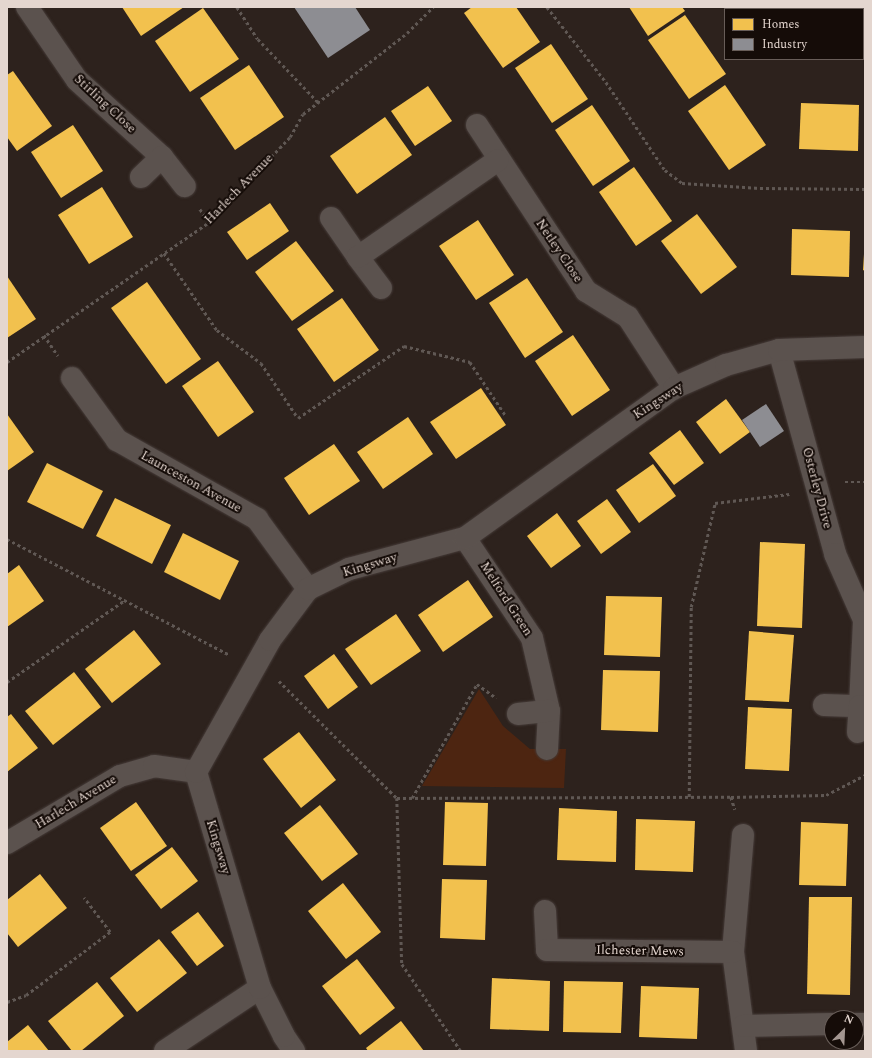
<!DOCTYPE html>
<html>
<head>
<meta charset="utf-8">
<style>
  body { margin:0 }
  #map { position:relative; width:872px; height:1058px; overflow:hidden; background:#2d221d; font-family:Spectral,serif }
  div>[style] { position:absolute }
  .green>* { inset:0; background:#4d2511 }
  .homes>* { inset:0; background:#f2c14e }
  .industry>* { inset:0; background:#8d8d92 }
  .path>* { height:2.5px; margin-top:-1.25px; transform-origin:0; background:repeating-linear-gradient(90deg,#605854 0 3px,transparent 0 6px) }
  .roads { filter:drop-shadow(0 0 1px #463c39) drop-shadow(0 0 1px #463c39) }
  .minor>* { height:22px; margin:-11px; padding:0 11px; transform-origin:11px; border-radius:11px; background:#5b524e }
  span { translate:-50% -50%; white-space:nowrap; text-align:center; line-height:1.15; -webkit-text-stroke:4px #150c08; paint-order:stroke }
  .street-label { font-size:13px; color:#e4d6cf }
  .frame { position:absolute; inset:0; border:8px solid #e4d6cf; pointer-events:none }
  .legend { position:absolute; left:724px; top:8px; width:140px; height:52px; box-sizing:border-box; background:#150c08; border:1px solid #685d58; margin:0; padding:5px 7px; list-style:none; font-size:12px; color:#e4d6cf }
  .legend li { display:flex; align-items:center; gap:8px; height:20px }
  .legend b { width:20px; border:1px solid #685d58 }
  .north { position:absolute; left:824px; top:1010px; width:40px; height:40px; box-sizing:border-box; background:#150c08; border:1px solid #685d58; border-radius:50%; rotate:24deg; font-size:11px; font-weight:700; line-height:16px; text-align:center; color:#e4d6cf }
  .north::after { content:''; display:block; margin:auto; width:14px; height:18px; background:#a49791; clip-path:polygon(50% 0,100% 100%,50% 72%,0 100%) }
</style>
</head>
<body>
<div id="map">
  <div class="green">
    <i style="clip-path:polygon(479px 689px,503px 726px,530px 749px,566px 749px,564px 788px,422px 786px)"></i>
  </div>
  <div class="homes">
    <i style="clip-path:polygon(122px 7px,184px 7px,141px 36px)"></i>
    <i style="clip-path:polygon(472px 7px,516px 7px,540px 42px,503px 68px,464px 13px)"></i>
    <i style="clip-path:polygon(629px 7px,682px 7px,685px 11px,648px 36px)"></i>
    <i style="clip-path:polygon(203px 8px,239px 59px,190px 92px,155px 41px)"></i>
    <i style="clip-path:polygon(685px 15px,726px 74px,689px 99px,648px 40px)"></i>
    <i style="clip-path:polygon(551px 44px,588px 99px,552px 123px,515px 68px)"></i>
    <i style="clip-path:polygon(249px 65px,284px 117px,235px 150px,200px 98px)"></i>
    <i style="clip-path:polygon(13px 71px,52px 126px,17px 151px,7px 137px,7px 75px)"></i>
    <i style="clip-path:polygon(725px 85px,766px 145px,729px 170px,688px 111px)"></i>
    <i style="clip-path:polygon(428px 86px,452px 121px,415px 146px,391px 111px)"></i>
    <i style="clip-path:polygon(801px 103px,859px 105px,858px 151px,799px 149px)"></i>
    <i style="clip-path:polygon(592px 105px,630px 161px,593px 186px,555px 130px)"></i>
    <i style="clip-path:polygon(385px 117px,412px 155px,357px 194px,330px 156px)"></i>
    <i style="clip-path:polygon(73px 125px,103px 171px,61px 198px,31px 152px)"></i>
    <i style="clip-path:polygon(634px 167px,672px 221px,636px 246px,599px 192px)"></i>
    <i style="clip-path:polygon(102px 187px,133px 237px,89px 264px,58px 215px)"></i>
    <i style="clip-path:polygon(270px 203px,289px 231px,247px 260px,227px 232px)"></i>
    <i style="clip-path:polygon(697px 214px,737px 267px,701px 294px,661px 241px)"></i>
    <i style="clip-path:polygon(478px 220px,514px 275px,476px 300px,439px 246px)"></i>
    <i style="clip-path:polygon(792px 229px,850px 231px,849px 277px,791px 275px)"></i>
    <i style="clip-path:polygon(296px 241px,334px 291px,292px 321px,255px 272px)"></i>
    <i style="clip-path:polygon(864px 254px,865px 254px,865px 271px,863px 270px)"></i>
    <i style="clip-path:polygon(7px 276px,36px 319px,7px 338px)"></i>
    <i style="clip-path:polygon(527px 278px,563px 332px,525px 358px,489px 303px)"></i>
    <i style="clip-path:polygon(147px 282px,201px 359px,166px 384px,111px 308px)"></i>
    <i style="clip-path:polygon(342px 298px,379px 350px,334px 382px,297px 329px)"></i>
    <i style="clip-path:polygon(573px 335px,610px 390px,572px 416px,535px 361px)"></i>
    <i style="clip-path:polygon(218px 361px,254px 412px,218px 437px,182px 386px)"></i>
    <i style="clip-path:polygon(481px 388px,506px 425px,456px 459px,430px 422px)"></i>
    <i style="clip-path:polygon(726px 399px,750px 432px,720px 454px,696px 422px)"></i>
    <i style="clip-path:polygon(7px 414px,34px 452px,7px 471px)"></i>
    <i style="clip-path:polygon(408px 417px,433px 454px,383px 489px,357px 452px)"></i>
    <i style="clip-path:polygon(680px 430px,704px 463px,674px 485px,649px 453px)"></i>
    <i style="clip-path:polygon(334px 444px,360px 481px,309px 515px,284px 478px)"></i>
    <i style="clip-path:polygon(47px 463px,103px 491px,83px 529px,27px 502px)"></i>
    <i style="clip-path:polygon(653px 464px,676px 496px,639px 523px,616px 490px)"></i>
    <i style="clip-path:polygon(115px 498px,171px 525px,152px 564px,96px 536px)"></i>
    <i style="clip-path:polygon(607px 499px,631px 532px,601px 554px,577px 521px)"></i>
    <i style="clip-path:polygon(557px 513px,581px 546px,551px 568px,527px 536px)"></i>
    <i style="clip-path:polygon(183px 533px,239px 561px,220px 600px,164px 572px)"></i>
    <i style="clip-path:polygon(760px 542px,805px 544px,802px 628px,757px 626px)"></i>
    <i style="clip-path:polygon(19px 565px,44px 601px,7px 627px,7px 574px)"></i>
    <i style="clip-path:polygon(468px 580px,493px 617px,443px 652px,418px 615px)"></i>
    <i style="clip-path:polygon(606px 596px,662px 597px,660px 657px,604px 655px)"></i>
    <i style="clip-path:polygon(396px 614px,421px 651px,371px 685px,345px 649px)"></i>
    <i style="clip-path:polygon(134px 630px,161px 664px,112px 703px,85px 669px)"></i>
    <i style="clip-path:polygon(749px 631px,794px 635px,789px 702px,745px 700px)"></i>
    <i style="clip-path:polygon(334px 654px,358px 687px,328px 709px,304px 676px)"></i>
    <i style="clip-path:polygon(603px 670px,660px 671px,658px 732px,601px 730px)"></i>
    <i style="clip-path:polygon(74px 672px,101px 707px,53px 745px,25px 711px)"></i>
    <i style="clip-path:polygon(748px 707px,792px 709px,789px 771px,745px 769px)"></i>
    <i style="clip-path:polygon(11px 714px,38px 748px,7px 772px,7px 717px)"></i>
    <i style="clip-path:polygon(299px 732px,336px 780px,301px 808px,263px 759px)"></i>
    <i style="clip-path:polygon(136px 802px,167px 846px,131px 871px,100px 828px)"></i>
    <i style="clip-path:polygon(445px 802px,488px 803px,486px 866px,443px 865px)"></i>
    <i style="clip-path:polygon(320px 805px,358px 854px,322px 881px,284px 833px)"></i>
    <i style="clip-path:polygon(559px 808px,617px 811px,616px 862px,557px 860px)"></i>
    <i style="clip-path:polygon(636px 819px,695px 821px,693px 872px,635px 870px)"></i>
    <i style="clip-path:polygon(801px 822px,848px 824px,846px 886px,799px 885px)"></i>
    <i style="clip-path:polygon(172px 847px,198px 881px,161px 909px,135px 875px)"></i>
    <i style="clip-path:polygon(40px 874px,67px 908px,18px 947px,7px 933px,7px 900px)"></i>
    <i style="clip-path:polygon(442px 879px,487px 880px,485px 940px,440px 938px)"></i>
    <i style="clip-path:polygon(343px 883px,381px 932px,346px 959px,308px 911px)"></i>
    <i style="clip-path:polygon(809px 897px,852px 897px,850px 995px,807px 994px)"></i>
    <i style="clip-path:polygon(198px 912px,224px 946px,197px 966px,171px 932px)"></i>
    <i style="clip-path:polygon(159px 939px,187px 973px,137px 1012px,110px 978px)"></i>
    <i style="clip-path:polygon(357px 959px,395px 1008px,360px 1035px,322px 986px)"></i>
    <i style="clip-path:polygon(492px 978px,550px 981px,549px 1031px,490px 1029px)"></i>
    <i style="clip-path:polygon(564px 981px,623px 982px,621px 1033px,563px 1032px)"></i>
    <i style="clip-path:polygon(97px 982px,124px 1016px,81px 1051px,72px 1051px,48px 1021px)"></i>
    <i style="clip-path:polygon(641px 986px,699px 988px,697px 1039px,639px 1037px)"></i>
    <i style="clip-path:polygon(401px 1021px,424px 1051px,368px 1051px,366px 1048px)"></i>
    <i style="clip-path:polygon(28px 1025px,49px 1051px,7px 1051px,7px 1042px)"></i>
  </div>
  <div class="industry">
    <i style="clip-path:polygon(294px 7px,355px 7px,370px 30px,328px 58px)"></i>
    <i style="clip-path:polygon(766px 404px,784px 431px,760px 447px,742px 420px)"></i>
  </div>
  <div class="path">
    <i style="left:237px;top:7px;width:38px;rotate:57deg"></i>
    <i style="left:258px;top:39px;width:87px;rotate:46.4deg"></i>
    <i style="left:547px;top:7px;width:95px;rotate:51.8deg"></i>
    <i style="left:606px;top:82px;width:106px;rotate:56.2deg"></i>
    <i style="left:665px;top:170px;width:21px;rotate:37deg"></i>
    <i style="left:682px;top:183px;width:78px;rotate:3.7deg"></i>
    <i style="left:760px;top:188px;width:105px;rotate:0.5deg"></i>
    <i style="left:200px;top:209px;width:16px;rotate:55deg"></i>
    <i style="left:164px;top:253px;width:93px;rotate:55.5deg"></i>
    <i style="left:217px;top:330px;width:55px;rotate:36.9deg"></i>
    <i style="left:261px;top:363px;width:66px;rotate:56.1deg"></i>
    <i style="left:298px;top:418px;width:128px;rotate:-34.2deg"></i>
    <i style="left:404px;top:346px;width:68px;rotate:13.6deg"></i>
    <i style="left:470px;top:362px;width:65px;rotate:56.3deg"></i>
    <i style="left:44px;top:335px;width:25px;rotate:56deg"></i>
    <i style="left:7px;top:362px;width:246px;rotate:-34.7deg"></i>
    <i style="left:209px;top:222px;width:117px;rotate:-46.4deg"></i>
    <i style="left:290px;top:137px;width:26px;rotate:-61deg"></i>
    <i style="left:303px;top:114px;width:132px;rotate:-37.9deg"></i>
    <i style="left:407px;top:33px;width:37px;rotate:-45deg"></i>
    <i style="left:845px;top:482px;width:20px"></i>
    <i style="left:7px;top:539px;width:251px;rotate:27.5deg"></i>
    <i style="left:279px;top:681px;width:166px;rotate:44.8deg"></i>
    <i style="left:397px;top:798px;width:334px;rotate:-0.2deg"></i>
    <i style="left:731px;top:797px;width:13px;rotate:72deg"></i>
    <i style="left:7px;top:682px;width:144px;rotate:-34.8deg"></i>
    <i style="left:689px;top:797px;width:190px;rotate:-89.4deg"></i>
    <i style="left:691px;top:607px;width:107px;rotate:-77deg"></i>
    <i style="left:715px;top:503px;width:75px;rotate:-6.9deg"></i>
    <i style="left:731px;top:797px;width:95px;rotate:-1.2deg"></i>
    <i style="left:826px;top:795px;width:44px;rotate:-27.1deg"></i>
    <i style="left:397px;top:798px;width:166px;rotate:88.3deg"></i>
    <i style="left:402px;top:964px;width:105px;rotate:55.9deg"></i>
    <i style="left:412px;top:798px;width:131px;rotate:-60.3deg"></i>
    <i style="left:477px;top:684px;width:24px;rotate:36deg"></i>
    <i style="left:7px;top:1002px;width:20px;rotate:-20deg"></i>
    <i style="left:26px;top:995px;width:105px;rotate:-36.9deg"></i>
    <i style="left:110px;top:932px;width:43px;rotate:-127.4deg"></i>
  </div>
  <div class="roads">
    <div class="minor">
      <i style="left:27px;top:7px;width:88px;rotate:55.6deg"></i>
      <i style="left:77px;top:80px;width:115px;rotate:42.2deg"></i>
      <i style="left:162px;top:157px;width:37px;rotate:52deg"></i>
      <i style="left:765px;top:7px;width:4px;rotate:34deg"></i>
      <i style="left:863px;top:34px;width:2px"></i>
      <i style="left:477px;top:125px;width:199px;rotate:56.7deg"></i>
      <i style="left:586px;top:291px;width:49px;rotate:31.8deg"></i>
      <i style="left:628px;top:317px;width:85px;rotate:57.1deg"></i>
      <i style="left:141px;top:177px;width:29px;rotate:-44deg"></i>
      <i style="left:331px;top:218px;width:47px;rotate:55.3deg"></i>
      <i style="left:381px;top:288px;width:39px;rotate:-127deg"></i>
      <i style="left:358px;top:257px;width:170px;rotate:-34.7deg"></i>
      <i style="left:779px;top:350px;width:212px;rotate:74.6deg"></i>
      <i style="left:835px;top:554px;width:74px;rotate:66.2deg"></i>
      <i style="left:72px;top:378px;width:77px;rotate:54deg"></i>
      <i style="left:117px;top:440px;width:161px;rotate:29.4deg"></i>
      <i style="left:257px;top:519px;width:87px;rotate:53.9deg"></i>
      <i style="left:465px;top:538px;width:120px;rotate:56.2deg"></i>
      <i style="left:532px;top:638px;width:75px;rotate:76.9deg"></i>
      <i style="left:549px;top:711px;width:38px;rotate:93deg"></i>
      <i style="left:824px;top:705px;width:36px;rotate:2deg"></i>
      <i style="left:860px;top:706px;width:84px;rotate:-87.3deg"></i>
      <i style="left:518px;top:714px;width:31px;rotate:-6deg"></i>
      <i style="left:858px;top:732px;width:26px;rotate:-86deg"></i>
      <i style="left:743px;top:835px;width:117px;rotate:94.9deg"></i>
      <i style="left:733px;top:952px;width:100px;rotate:82.5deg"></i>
      <i style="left:7px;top:843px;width:131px;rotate:-30.7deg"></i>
      <i style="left:120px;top:776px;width:35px;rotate:-16deg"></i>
      <i style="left:154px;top:766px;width:42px;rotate:8.1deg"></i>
      <i style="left:545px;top:911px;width:39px;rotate:87deg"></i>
      <i style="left:547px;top:950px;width:186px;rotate:0.6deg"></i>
      <i style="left:856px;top:1024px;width:9px"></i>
      <i style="left:743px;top:1026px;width:89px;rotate:-1.3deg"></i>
      <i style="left:165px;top:1051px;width:114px;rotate:-33.6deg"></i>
      <i style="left:294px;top:1051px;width:18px;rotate:-124deg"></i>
      <i style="left:284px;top:1036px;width:54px;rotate:-116.6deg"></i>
      <i style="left:260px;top:988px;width:225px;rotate:-106.5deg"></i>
      <i style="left:196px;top:772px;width:151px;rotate:-60.7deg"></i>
      <i style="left:270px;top:640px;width:64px;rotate:-53.3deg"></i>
      <i style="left:308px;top:589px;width:46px;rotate:-26deg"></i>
      <i style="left:349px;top:569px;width:120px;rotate:-15deg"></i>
      <i style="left:465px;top:538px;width:257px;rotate:-35.7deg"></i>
      <i style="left:674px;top:388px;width:57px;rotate:-23.9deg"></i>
      <i style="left:726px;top:365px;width:55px;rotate:-15.8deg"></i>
      <i style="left:779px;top:350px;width:86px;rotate:-2deg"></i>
    </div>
  </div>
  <div class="street-label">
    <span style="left:105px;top:104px;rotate:43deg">Stirling Close</span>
    <span style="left:239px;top:189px;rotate:-46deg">Harlech Avenue</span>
    <span style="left:559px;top:251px;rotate:56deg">Netley Close</span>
    <span style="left:658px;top:401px;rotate:-33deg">Kingsway</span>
    <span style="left:191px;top:482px;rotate:29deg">Launceston Avenue</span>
    <span style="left:817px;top:488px;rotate:75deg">Osterley Drive</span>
    <span style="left:370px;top:565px;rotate:-17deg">Kingsway</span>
    <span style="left:506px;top:599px;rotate:57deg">Melford Green</span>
    <span style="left:76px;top:802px;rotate:-31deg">Harlech Avenue</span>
    <span style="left:218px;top:847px;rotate:73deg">Kingsway</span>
    <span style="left:640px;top:951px;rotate:1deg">Ilchester Mews</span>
  </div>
  <div class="frame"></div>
  <ul class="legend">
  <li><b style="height:11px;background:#f2c14e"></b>Homes</li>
  <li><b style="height:11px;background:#8d8d92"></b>Industry</li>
  </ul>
  <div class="north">N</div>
</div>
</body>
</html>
